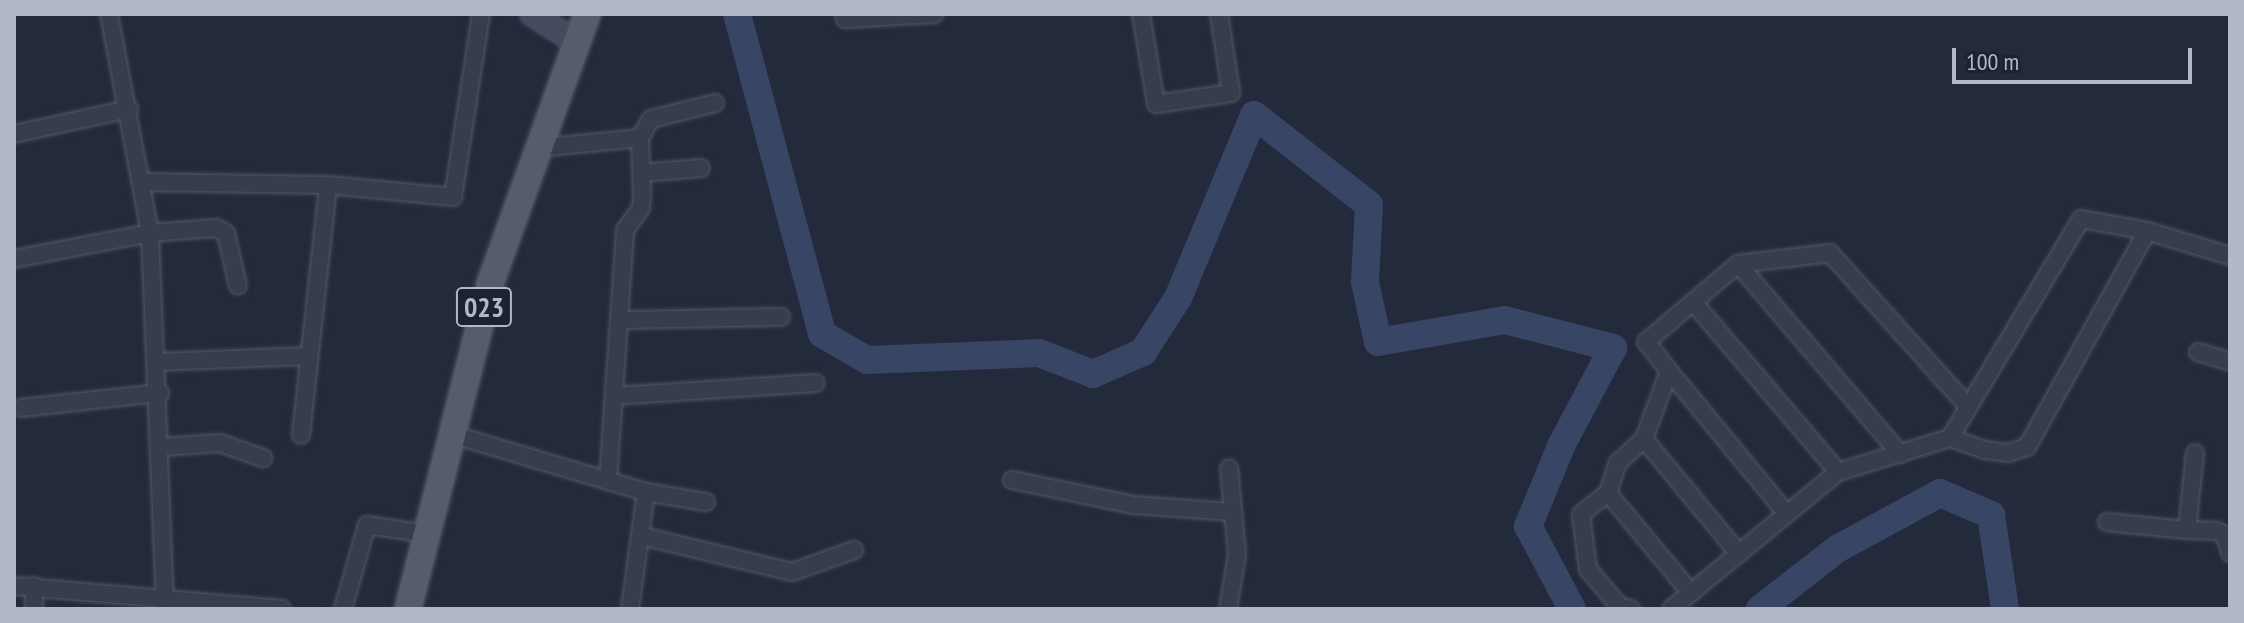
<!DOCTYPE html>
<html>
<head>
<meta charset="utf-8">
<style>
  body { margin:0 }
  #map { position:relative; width:2244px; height:623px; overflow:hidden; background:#232a3c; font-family:"PT Sans Narrow",sans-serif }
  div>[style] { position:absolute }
  .river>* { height:28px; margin:-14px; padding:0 14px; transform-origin:14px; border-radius:14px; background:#394565 }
  .roads { filter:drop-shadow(0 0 2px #525867) drop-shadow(0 0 2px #525867) }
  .street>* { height:16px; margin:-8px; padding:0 8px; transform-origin:8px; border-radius:8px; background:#373d4c }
  .secondary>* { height:22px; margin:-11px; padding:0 11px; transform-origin:11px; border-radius:11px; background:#454b5f }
  .primary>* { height:26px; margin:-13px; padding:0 13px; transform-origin:13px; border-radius:13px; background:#555c6c }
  span { translate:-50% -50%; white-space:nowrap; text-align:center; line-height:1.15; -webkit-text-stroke:7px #1c2231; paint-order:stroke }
  .shield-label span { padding:2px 6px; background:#1c2231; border:2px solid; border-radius:6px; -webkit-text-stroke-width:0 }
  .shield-label { font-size:28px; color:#b2b8c7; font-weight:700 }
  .frame { position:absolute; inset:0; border:16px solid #b2b8c7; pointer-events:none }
  .scale { position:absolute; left:1952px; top:48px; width:240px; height:36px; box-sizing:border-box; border:4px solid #b2b8c7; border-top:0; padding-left:10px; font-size:24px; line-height:28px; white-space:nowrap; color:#b2b8c7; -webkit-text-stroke:6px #1c2231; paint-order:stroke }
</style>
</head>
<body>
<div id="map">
  <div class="river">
    <i style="left:737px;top:14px;width:331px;rotate:75.1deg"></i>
    <i style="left:822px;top:334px;width:52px;rotate:30deg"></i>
    <i style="left:867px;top:360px;width:172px;rotate:-2.3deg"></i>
    <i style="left:1039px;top:353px;width:58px;rotate:21.3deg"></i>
    <i style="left:1093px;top:374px;width:55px;rotate:-23.7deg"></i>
    <i style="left:1143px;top:352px;width:64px;rotate:-57.1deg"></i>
    <i style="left:1178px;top:298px;width:198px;rotate:-67.4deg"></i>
    <i style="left:1254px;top:115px;width:146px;rotate:38deg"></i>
    <i style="left:1369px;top:205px;width:77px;rotate:93deg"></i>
    <i style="left:1365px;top:282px;width:61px;rotate:77.8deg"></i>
    <i style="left:1378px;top:342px;width:129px;rotate:-9.8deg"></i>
    <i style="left:1505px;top:320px;width:112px;rotate:14.5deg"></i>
    <i style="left:1613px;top:348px;width:109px;rotate:118deg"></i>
    <i style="left:1562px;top:444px;width:89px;rotate:112.5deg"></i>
    <i style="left:1528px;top:526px;width:94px;rotate:62.1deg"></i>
    <i style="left:1760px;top:609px;width:98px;rotate:-37.9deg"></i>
    <i style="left:1837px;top:549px;width:117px;rotate:-28.5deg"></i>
    <i style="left:1940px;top:493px;width:56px;rotate:23.3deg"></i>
    <i style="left:1991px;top:515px;width:95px;rotate:81.5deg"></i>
  </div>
  <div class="roads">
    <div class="street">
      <i style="left:109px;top:14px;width:223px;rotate:79.4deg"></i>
      <i style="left:150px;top:233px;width:376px;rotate:87.7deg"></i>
      <i style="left:844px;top:14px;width:5px;rotate:79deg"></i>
      <i style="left:845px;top:19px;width:90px;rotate:-3.2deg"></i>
      <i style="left:1141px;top:14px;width:91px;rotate:80.5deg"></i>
      <i style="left:1156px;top:104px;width:76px;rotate:-8.3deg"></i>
      <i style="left:1231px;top:93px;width:80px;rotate:-98.6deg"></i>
      <i style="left:14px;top:134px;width:118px;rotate:-12.3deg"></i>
      <i style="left:538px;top:148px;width:102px;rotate:-5.6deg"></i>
      <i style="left:640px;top:138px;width:22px;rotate:-60deg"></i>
      <i style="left:651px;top:119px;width:66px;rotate:-14deg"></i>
      <i style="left:642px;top:173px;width:59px;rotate:-4.8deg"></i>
      <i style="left:143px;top:182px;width:185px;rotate:0.9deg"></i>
      <i style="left:328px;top:185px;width:126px;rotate:5.5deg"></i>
      <i style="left:453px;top:197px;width:185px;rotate:-81.3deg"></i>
      <i style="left:14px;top:259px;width:138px;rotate:-10.8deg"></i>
      <i style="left:150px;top:233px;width:66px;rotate:-4.3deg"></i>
      <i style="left:216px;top:228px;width:11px;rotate:27deg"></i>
      <i style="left:226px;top:233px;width:54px;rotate:77.2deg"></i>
      <i style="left:1738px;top:264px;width:250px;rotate:49.5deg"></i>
      <i style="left:1693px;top:302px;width:223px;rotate:49.5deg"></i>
      <i style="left:620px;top:320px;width:161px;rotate:-1.1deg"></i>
      <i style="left:2198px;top:352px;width:34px;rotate:17deg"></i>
      <i style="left:158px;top:362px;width:149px;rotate:-2.3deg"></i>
      <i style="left:1669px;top:371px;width:185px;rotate:50.5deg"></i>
      <i style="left:614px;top:396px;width:202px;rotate:-3.7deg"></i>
      <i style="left:21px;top:408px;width:140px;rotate:-6.2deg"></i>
      <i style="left:451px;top:434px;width:203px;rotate:16.6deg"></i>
      <i style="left:646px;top:492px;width:118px;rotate:97.8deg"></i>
      <i style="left:301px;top:435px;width:251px;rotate:-83.8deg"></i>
      <i style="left:1950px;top:438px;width:36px;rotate:19deg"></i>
      <i style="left:1984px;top:450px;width:24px;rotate:7deg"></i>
      <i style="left:2008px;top:453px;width:20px;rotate:-18deg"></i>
      <i style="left:2027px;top:447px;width:247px;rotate:-60.9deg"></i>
      <i style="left:1644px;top:439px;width:149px;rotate:50.4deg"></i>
      <i style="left:161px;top:447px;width:59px;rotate:-3.9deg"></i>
      <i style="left:220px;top:443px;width:46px;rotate:19.2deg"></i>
      <i style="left:2195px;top:453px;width:77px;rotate:95.9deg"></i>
      <i style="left:2187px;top:530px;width:30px;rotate:2deg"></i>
      <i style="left:2217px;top:531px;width:9px;rotate:27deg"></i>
      <i style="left:2225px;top:535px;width:19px;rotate:74deg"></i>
      <i style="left:1012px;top:480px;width:125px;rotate:11.6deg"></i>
      <i style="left:1134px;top:505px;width:98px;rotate:4.1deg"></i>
      <i style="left:608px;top:481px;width:252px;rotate:-86.1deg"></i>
      <i style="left:625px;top:230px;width:27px;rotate:-54deg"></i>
      <i style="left:641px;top:208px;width:12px;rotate:-85deg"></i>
      <i style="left:642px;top:196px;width:58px;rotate:-92deg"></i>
      <i style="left:646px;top:492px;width:61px;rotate:9.5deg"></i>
      <i style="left:1608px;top:493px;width:130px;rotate:50.3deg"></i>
      <i style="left:2107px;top:522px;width:80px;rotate:5.7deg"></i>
      <i style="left:642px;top:536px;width:154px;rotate:13.5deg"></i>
      <i style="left:792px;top:572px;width:66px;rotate:-19.5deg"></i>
      <i style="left:14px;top:586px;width:269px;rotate:4.9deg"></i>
      <i style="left:34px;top:609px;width:23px;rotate:-90deg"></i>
      <i style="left:343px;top:609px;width:87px;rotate:-74.1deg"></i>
      <i style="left:367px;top:525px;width:62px;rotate:8.4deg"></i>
      <i style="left:1228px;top:609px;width:56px;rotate:-80.7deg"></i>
      <i style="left:1237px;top:554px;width:86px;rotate:-95.3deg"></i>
      <i style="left:1631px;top:609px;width:11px;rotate:-170deg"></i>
      <i style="left:1620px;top:607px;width:50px;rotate:-130.1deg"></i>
      <i style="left:1588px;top:569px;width:55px;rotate:-97.3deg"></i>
      <i style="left:1581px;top:514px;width:34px;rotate:-38deg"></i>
      <i style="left:1608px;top:493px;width:32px;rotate:-72deg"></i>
      <i style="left:1618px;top:463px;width:35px;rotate:-43deg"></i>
      <i style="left:1644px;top:439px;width:72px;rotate:-69.8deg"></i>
      <i style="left:1669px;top:371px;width:37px;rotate:-128deg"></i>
      <i style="left:1646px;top:342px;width:121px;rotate:-40.3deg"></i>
      <i style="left:1738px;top:264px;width:93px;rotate:-6.8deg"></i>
      <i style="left:1830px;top:253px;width:206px;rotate:48deg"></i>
      <i style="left:1671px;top:609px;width:216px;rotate:-39.4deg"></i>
      <i style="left:1838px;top:472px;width:117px;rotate:-16.9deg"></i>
      <i style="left:1950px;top:438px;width:255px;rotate:-59.1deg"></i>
      <i style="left:2081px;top:219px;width:67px;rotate:10.3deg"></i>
      <i style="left:2147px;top:231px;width:87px;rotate:16.8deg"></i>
    </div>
    <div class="secondary">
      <i style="left:532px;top:14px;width:52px;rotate:32.5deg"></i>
    </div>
    <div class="primary">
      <i style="left:408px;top:609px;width:335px;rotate:-75.8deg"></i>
      <i style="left:490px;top:284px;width:287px;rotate:-70.2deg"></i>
    </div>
  </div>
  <div class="shield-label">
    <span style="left:484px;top:307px">023</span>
  </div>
  <div class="frame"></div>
  <div class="scale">100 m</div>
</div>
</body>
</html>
